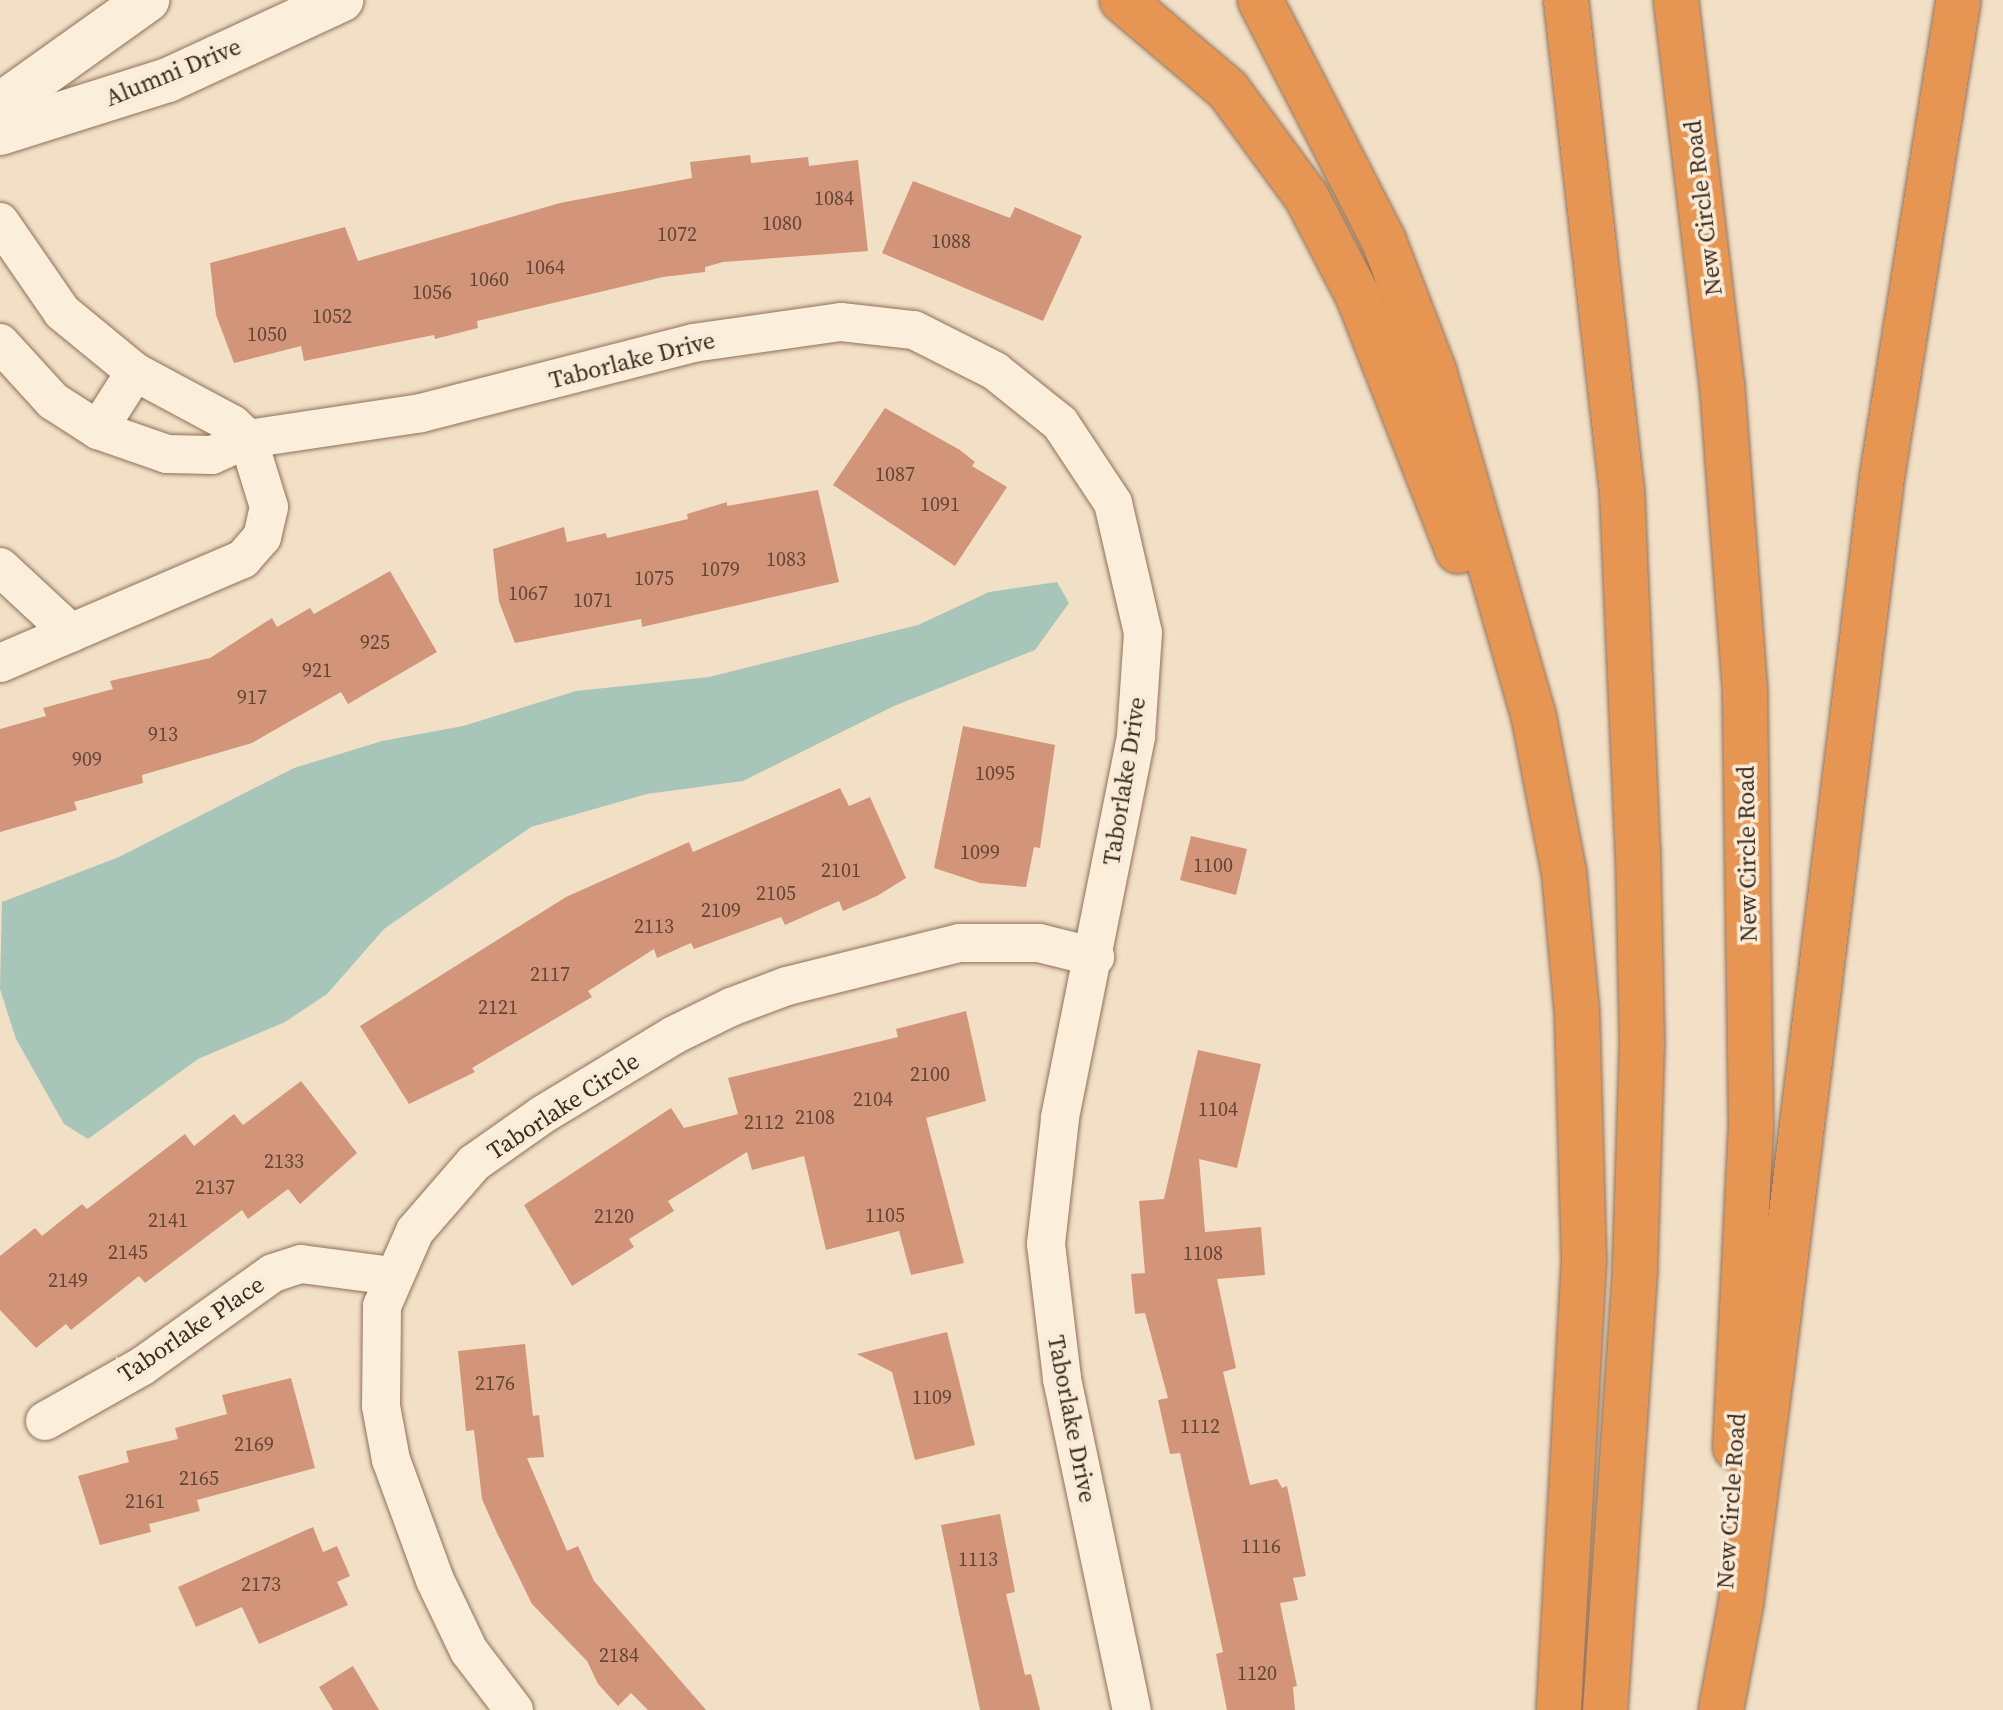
<!DOCTYPE html>
<html>
<head>
<meta charset="utf-8">
<style>
  body { margin:0 }
  #map { position:relative; width:2003px; height:1710px; overflow:hidden; background:#f2e0c6; font-family:"Source Serif 4",serif }
  div>[style] { position:absolute }
  .water>* { inset:0; background:#a8c5b9 }
  .building>* { inset:0; background:#d29579 }
  .roads { filter:drop-shadow(0 0 2px #8f715a) drop-shadow(0 0 2px #8f715a) }
  .minor>* { height:38px; margin:-19px; padding:0 19px; transform-origin:19px; border-radius:19px; background:#fbeedb }
  .secondary>* { height:44px; margin:-22px; padding:0 22px; transform-origin:22px; border-radius:22px; background:#fbeedb }
  .motorway>* { height:44px; margin:-22px; padding:0 22px; transform-origin:22px; border-radius:22px; background:#e69652 }
  span { translate:-50% -50%; white-space:nowrap; text-align:center; line-height:1.15; -webkit-text-stroke:7px #f8ebd7; paint-order:stroke }
  .number-label { font-size:20px; color:#634636 }
  .number-label span { -webkit-text-stroke-width:0 }
  .street-label { font-size:24px; color:#3e2b1f }
</style>
</head>
<body>
<div id="map">
  <div class="water">
    <i style="clip-path:polygon(1057px 582px,1069px 603px,1035px 650px,894px 706px,743px 781px,647px 794px,531px 827px,384px 929px,327px 994px,285px 1022px,198px 1059px,88px 1139px,64px 1124px,16px 1039px,0 989px,2px 902px,119px 857px,294px 768px,382px 741px,463px 726px,576px 691px,709px 677px,918px 625px,989px 592px)"></i>
  </div>
  <div class="building">
    <i style="clip-path:polygon(750px 155px,751px 163px,808px 157px,809px 166px,858px 160px,868px 251px,723px 262px,705px 267px,705px 272px,663px 277px,477px 321px,478px 328px,435px 339px,434px 335px,304px 361px,301px 346px,234px 363px,216px 315px,210px 263px,345px 227px,358px 261px,560px 203px,692px 178px,690px 162px)"></i>
    <i style="clip-path:polygon(913px 181px,1010px 218px,1015px 207px,1082px 236px,1043px 321px,882px 253px)"></i>
    <i style="clip-path:polygon(885px 408px,960px 450px,975px 462px,972px 466px,1007px 487px,955px 566px,833px 485px)"></i>
    <i style="clip-path:polygon(818px 490px,839px 582px,642px 627px,641px 619px,515px 643px,499px 602px,493px 549px,564px 527px,567px 542px,606px 533px,607px 538px,688px 519px,687px 514px,727px 502px,727px 506px)"></i>
    <i style="clip-path:polygon(390px 571px,437px 652px,348px 704px,341px 692px,252px 743px,142px 775px,143px 783px,74px 802px,77px 810px,0 832px,0 729px,46px 716px,43px 708px,113px 689px,110px 681px,210px 658px,272px 618px,277px 627px,310px 608px,314px 614px)"></i>
    <i style="clip-path:polygon(963px 726px,1055px 745px,1040px 848px,1034px 847px,1026px 887px,980px 883px,934px 868px)"></i>
    <i style="clip-path:polygon(840px 788px,849px 806px,870px 797px,906px 878px,877px 896px,843px 911px,839px 901px,785px 925px,781px 917px,694px 949px,691px 943px,657px 958px,654px 949px,588px 991px,592px 997px,472px 1068px,475px 1072px,409px 1104px,360px 1026px,566px 897px,689px 842px,693px 852px)"></i>
    <i style="clip-path:polygon(1191px 836px,1247px 849px,1236px 895px,1180px 880px)"></i>
    <i style="clip-path:polygon(966px 1011px,986px 1101px,926px 1118px,964px 1263px,911px 1275px,899px 1231px,826px 1250px,804px 1156px,752px 1170px,747px 1152px,668px 1201px,674px 1211px,629px 1239px,634px 1247px,572px 1286px,524px 1205px,671px 1108px,684px 1128px,738px 1114px,728px 1078px,898px 1037px,896px 1029px)"></i>
    <i style="clip-path:polygon(1198px 1050px,1261px 1064px,1237px 1168px,1199px 1159px,1205px 1232px,1261px 1227px,1265px 1275px,1217px 1279px,1236px 1368px,1223px 1372px,1250px 1485px,1277px 1479px,1282px 1488px,1287px 1486px,1306px 1576px,1293px 1578px,1298px 1600px,1280px 1603px,1297px 1686px,1293px 1687px,1295px 1710px,1227px 1710px,1216px 1654px,1223px 1652px,1180px 1453px,1170px 1454px,1158px 1400px,1168px 1398px,1145px 1313px,1135px 1314px,1131px 1274px,1145px 1273px,1139px 1201px,1164px 1199px)"></i>
    <i style="clip-path:polygon(301px 1081px,357px 1153px,300px 1204px,288px 1189px,248px 1219px,242px 1210px,145px 1283px,139px 1276px,71px 1330px,66px 1324px,36px 1348px,0 1310px,0 1256px,35px 1228px,42px 1236px,82px 1204px,87px 1209px,185px 1134px,194px 1146px,234px 1114px,243px 1125px)"></i>
    <i style="clip-path:polygon(947px 1332px,975px 1445px,915px 1460px,892px 1372px,857px 1354px)"></i>
    <i style="clip-path:polygon(525px 1344px,533px 1416px,539px 1415px,544px 1457px,527px 1458px,567px 1551px,578px 1546px,594px 1581px,706px 1710px,648px 1710px,631px 1693px,618px 1706px,598px 1684px,587px 1661px,532px 1604px,497px 1533px,482px 1499px,474px 1430px,466px 1431px,458px 1351px)"></i>
    <i style="clip-path:polygon(291px 1378px,315px 1468px,197px 1500px,200px 1511px,149px 1524px,151px 1532px,100px 1545px,78px 1476px,129px 1462px,126px 1451px,178px 1439px,175px 1428px,227px 1414px,222px 1395px)"></i>
    <i style="clip-path:polygon(1000px 1514px,1015px 1592px,1006px 1594px,1025px 1675px,1031px 1674px,1040px 1710px,980px 1710px,959px 1613px,941px 1525px)"></i>
    <i style="clip-path:polygon(313px 1527px,323px 1552px,337px 1546px,350px 1576px,337px 1582px,348px 1605px,259px 1644px,242px 1607px,196px 1627px,178px 1587px)"></i>
    <i style="clip-path:polygon(353px 1666px,379px 1710px,333px 1710px,319px 1687px)"></i>
  </div>
  <div class="roads">
    <div class="minor">
      <i style="left:0;top:222px;width:109px;rotate:55.4deg"></i>
      <i style="left:62px;top:312px;width:94px;rotate:39.4deg"></i>
      <i style="left:135px;top:372px;width:110px;rotate:28.2deg"></i>
      <i style="left:232px;top:424px;width:22px;rotate:43deg"></i>
      <i style="left:248px;top:439px;width:71px;rotate:72.8deg"></i>
      <i style="left:269px;top:507px;width:31px;rotate:103deg"></i>
      <i style="left:262px;top:537px;width:29px;rotate:131deg"></i>
      <i style="left:243px;top:559px;width:264px;rotate:156.8deg"></i>
      <i style="left:0;top:343px;width:79px;rotate:47.6deg"></i>
      <i style="left:53px;top:401px;width:54px;rotate:32.8deg"></i>
      <i style="left:98px;top:430px;width:73px;rotate:19.2deg"></i>
      <i style="left:167px;top:454px;width:45px;rotate:1.3deg"></i>
      <i style="left:212px;top:455px;width:39px;rotate:-24deg"></i>
      <i style="left:248px;top:439px;width:175px;rotate:-8.5deg"></i>
      <i style="left:421px;top:413px;width:281px;rotate:-14.4deg"></i>
      <i style="left:693px;top:343px;width:149px;rotate:-8.1deg"></i>
      <i style="left:841px;top:322px;width:73px;rotate:6.3deg"></i>
      <i style="left:914px;top:330px;width:91px;rotate:26.8deg"></i>
      <i style="left:995px;top:371px;width:83px;rotate:38.7deg"></i>
      <i style="left:1060px;top:423px;width:96px;rotate:56.5deg"></i>
      <i style="left:1113px;top:503px;width:133px;rotate:77deg"></i>
      <i style="left:1143px;top:633px;width:104px;rotate:93.9deg"></i>
      <i style="left:1136px;top:737px;width:389px;rotate:101.3deg"></i>
      <i style="left:1060px;top:1119px;width:126px;rotate:96.4deg"></i>
      <i style="left:1046px;top:1244px;width:136px;rotate:83.2deg"></i>
      <i style="left:1062px;top:1379px;width:338px;rotate:78.1deg"></i>
      <i style="left:98px;top:430px;width:69px;rotate:-57.5deg"></i>
      <i style="left:0;top:567px;width:97px;rotate:42.9deg"></i>
      <i style="left:45px;top:1421px;width:110px;rotate:-29.4deg"></i>
      <i style="left:141px;top:1367px;width:162px;rotate:-35.5deg"></i>
      <i style="left:273px;top:1273px;width:29px;rotate:-18deg"></i>
      <i style="left:301px;top:1264px;width:92px;rotate:7.5deg"></i>
      <i style="left:514px;top:1710px;width:74px;rotate:-127.3deg"></i>
      <i style="left:469px;top:1651px;width:79px;rotate:-115.6deg"></i>
      <i style="left:435px;top:1580px;width:128px;rotate:-110.1deg"></i>
      <i style="left:391px;top:1460px;width:55px;rotate:-100.5deg"></i>
      <i style="left:381px;top:1406px;width:100px;rotate:-89.4deg"></i>
      <i style="left:382px;top:1306px;width:82px;rotate:-66.3deg"></i>
      <i style="left:415px;top:1231px;width:90px;rotate:-49.1deg"></i>
      <i style="left:474px;top:1163px;width:83px;rotate:-35.2deg"></i>
      <i style="left:542px;top:1115px;width:154px;rotate:-31.2deg"></i>
      <i style="left:674px;top:1035px;width:64px;rotate:-26.2deg"></i>
      <i style="left:731px;top:1007px;width:60px;rotate:-20.6deg"></i>
      <i style="left:787px;top:986px;width:178px;rotate:-14deg"></i>
      <i style="left:960px;top:943px;width:79px"></i>
      <i style="left:1039px;top:943px;width:58px;rotate:14deg"></i>
    </div>
    <div class="secondary">
      <i style="left:0;top:105px;width:181px;rotate:-35.5deg"></i>
      <i style="left:0;top:133px;width:176px;rotate:-17.5deg"></i>
      <i style="left:168px;top:80px;width:191px;rotate:-24.8deg"></i>
    </div>
    <div class="motorway">
      <i style="left:1122px;top:0;width:139px;rotate:40.3deg"></i>
      <i style="left:1228px;top:90px;width:132px;rotate:53.7deg"></i>
      <i style="left:1306px;top:196px;width:113px;rotate:62.5deg"></i>
      <i style="left:1358px;top:296px;width:274px;rotate:68.6deg"></i>
      <i style="left:1260px;top:0;width:269px;rotate:62.8deg"></i>
      <i style="left:1383px;top:239px;width:142px;rotate:68.9deg"></i>
      <i style="left:1434px;top:371px;width:361px;rotate:73.9deg"></i>
      <i style="left:1534px;top:718px;width:157px;rotate:79deg"></i>
      <i style="left:1564px;top:872px;width:140px;rotate:84.7deg"></i>
      <i style="left:1577px;top:1011px;width:249px;rotate:88.4deg"></i>
      <i style="left:1584px;top:1260px;width:451px;rotate:93.2deg"></i>
      <i style="left:1566px;top:0;width:494px;rotate:83.5deg"></i>
      <i style="left:1622px;top:491px;width:360px;rotate:87.5deg"></i>
      <i style="left:1638px;top:851px;width:193px;rotate:88.8deg"></i>
      <i style="left:1642px;top:1044px;width:227px;rotate:91.8deg"></i>
      <i style="left:1635px;top:1271px;width:440px;rotate:93.9deg"></i>
      <i style="left:1676px;top:0;width:387px;rotate:83.2deg"></i>
      <i style="left:1722px;top:384px;width:310px;rotate:85.7deg"></i>
      <i style="left:1745px;top:693px;width:433px;rotate:89.2deg"></i>
      <i style="left:1751px;top:1126px;width:322px;rotate:92.8deg"></i>
      <i style="left:1721px;top:1710px;width:109px;rotate:-79.4deg"></i>
      <i style="left:1741px;top:1603px;width:229px;rotate:-82.5deg"></i>
      <i style="left:1771px;top:1376px;width:906px;rotate:-82.96deg"></i>
      <i style="left:1882px;top:477px;width:483px;rotate:-80.9deg"></i>
    </div>
  </div>
  <div class="number-label">
    <span style="left:834px;top:198px">1084</span>
    <span style="left:782px;top:223px">1080</span>
    <span style="left:677px;top:234px">1072</span>
    <span style="left:951px;top:241px">1088</span>
    <span style="left:545px;top:267px">1064</span>
    <span style="left:489px;top:279px">1060</span>
    <span style="left:432px;top:292px">1056</span>
    <span style="left:332px;top:316px">1052</span>
    <span style="left:267px;top:334px">1050</span>
    <span style="left:895px;top:474px">1087</span>
    <span style="left:940px;top:504px">1091</span>
    <span style="left:786px;top:559px">1083</span>
    <span style="left:720px;top:569px">1079</span>
    <span style="left:654px;top:578px">1075</span>
    <span style="left:528px;top:593px">1067</span>
    <span style="left:593px;top:600px">1071</span>
    <span style="left:375px;top:642px">925</span>
    <span style="left:317px;top:670px">921</span>
    <span style="left:252px;top:697px">917</span>
    <span style="left:163px;top:734px">913</span>
    <span style="left:87px;top:759px">909</span>
    <span style="left:995px;top:773px">1095</span>
    <span style="left:980px;top:852px">1099</span>
    <span style="left:1213px;top:865px">1100</span>
    <span style="left:841px;top:870px">2101</span>
    <span style="left:776px;top:893px">2105</span>
    <span style="left:721px;top:910px">2109</span>
    <span style="left:654px;top:926px">2113</span>
    <span style="left:550px;top:974px">2117</span>
    <span style="left:498px;top:1007px">2121</span>
    <span style="left:930px;top:1074px">2100</span>
    <span style="left:873px;top:1099px">2104</span>
    <span style="left:1218px;top:1109px">1104</span>
    <span style="left:815px;top:1117px">2108</span>
    <span style="left:764px;top:1122px">2112</span>
    <span style="left:284px;top:1161px">2133</span>
    <span style="left:215px;top:1187px">2137</span>
    <span style="left:885px;top:1215px">1105</span>
    <span style="left:614px;top:1216px">2120</span>
    <span style="left:168px;top:1220px">2141</span>
    <span style="left:128px;top:1252px">2145</span>
    <span style="left:1203px;top:1253px">1108</span>
    <span style="left:68px;top:1280px">2149</span>
    <span style="left:495px;top:1383px">2176</span>
    <span style="left:932px;top:1397px">1109</span>
    <span style="left:1200px;top:1426px">1112</span>
    <span style="left:254px;top:1444px">2169</span>
    <span style="left:199px;top:1478px">2165</span>
    <span style="left:145px;top:1501px">2161</span>
    <span style="left:1261px;top:1546px">1116</span>
    <span style="left:978px;top:1559px">1113</span>
    <span style="left:261px;top:1584px">2173</span>
    <span style="left:619px;top:1655px">2184</span>
    <span style="left:1257px;top:1673px">1120</span>
  </div>
  <div class="street-label">
    <span style="left:173px;top:72px;rotate:-22deg">Alumni Drive</span>
    <span style="left:1703px;top:208px;rotate:-97deg">New Circle Road</span>
    <span style="left:632px;top:360px;rotate:-14deg">Taborlake Drive</span>
    <span style="left:1124px;top:781px;rotate:-81deg">Taborlake Drive</span>
    <span style="left:1747px;top:854px;rotate:-91deg">New Circle Road</span>
    <span style="left:563px;top:1106px;rotate:-33deg">Taborlake Circle</span>
    <span style="left:191px;top:1329px;rotate:-34deg">Taborlake Place</span>
    <span style="left:1072px;top:1419px;rotate:79deg">Taborlake Drive</span>
    <span style="left:1731px;top:1501px;rotate:-86deg">New Circle Road</span>
  </div>
</div>
</body>
</html>
